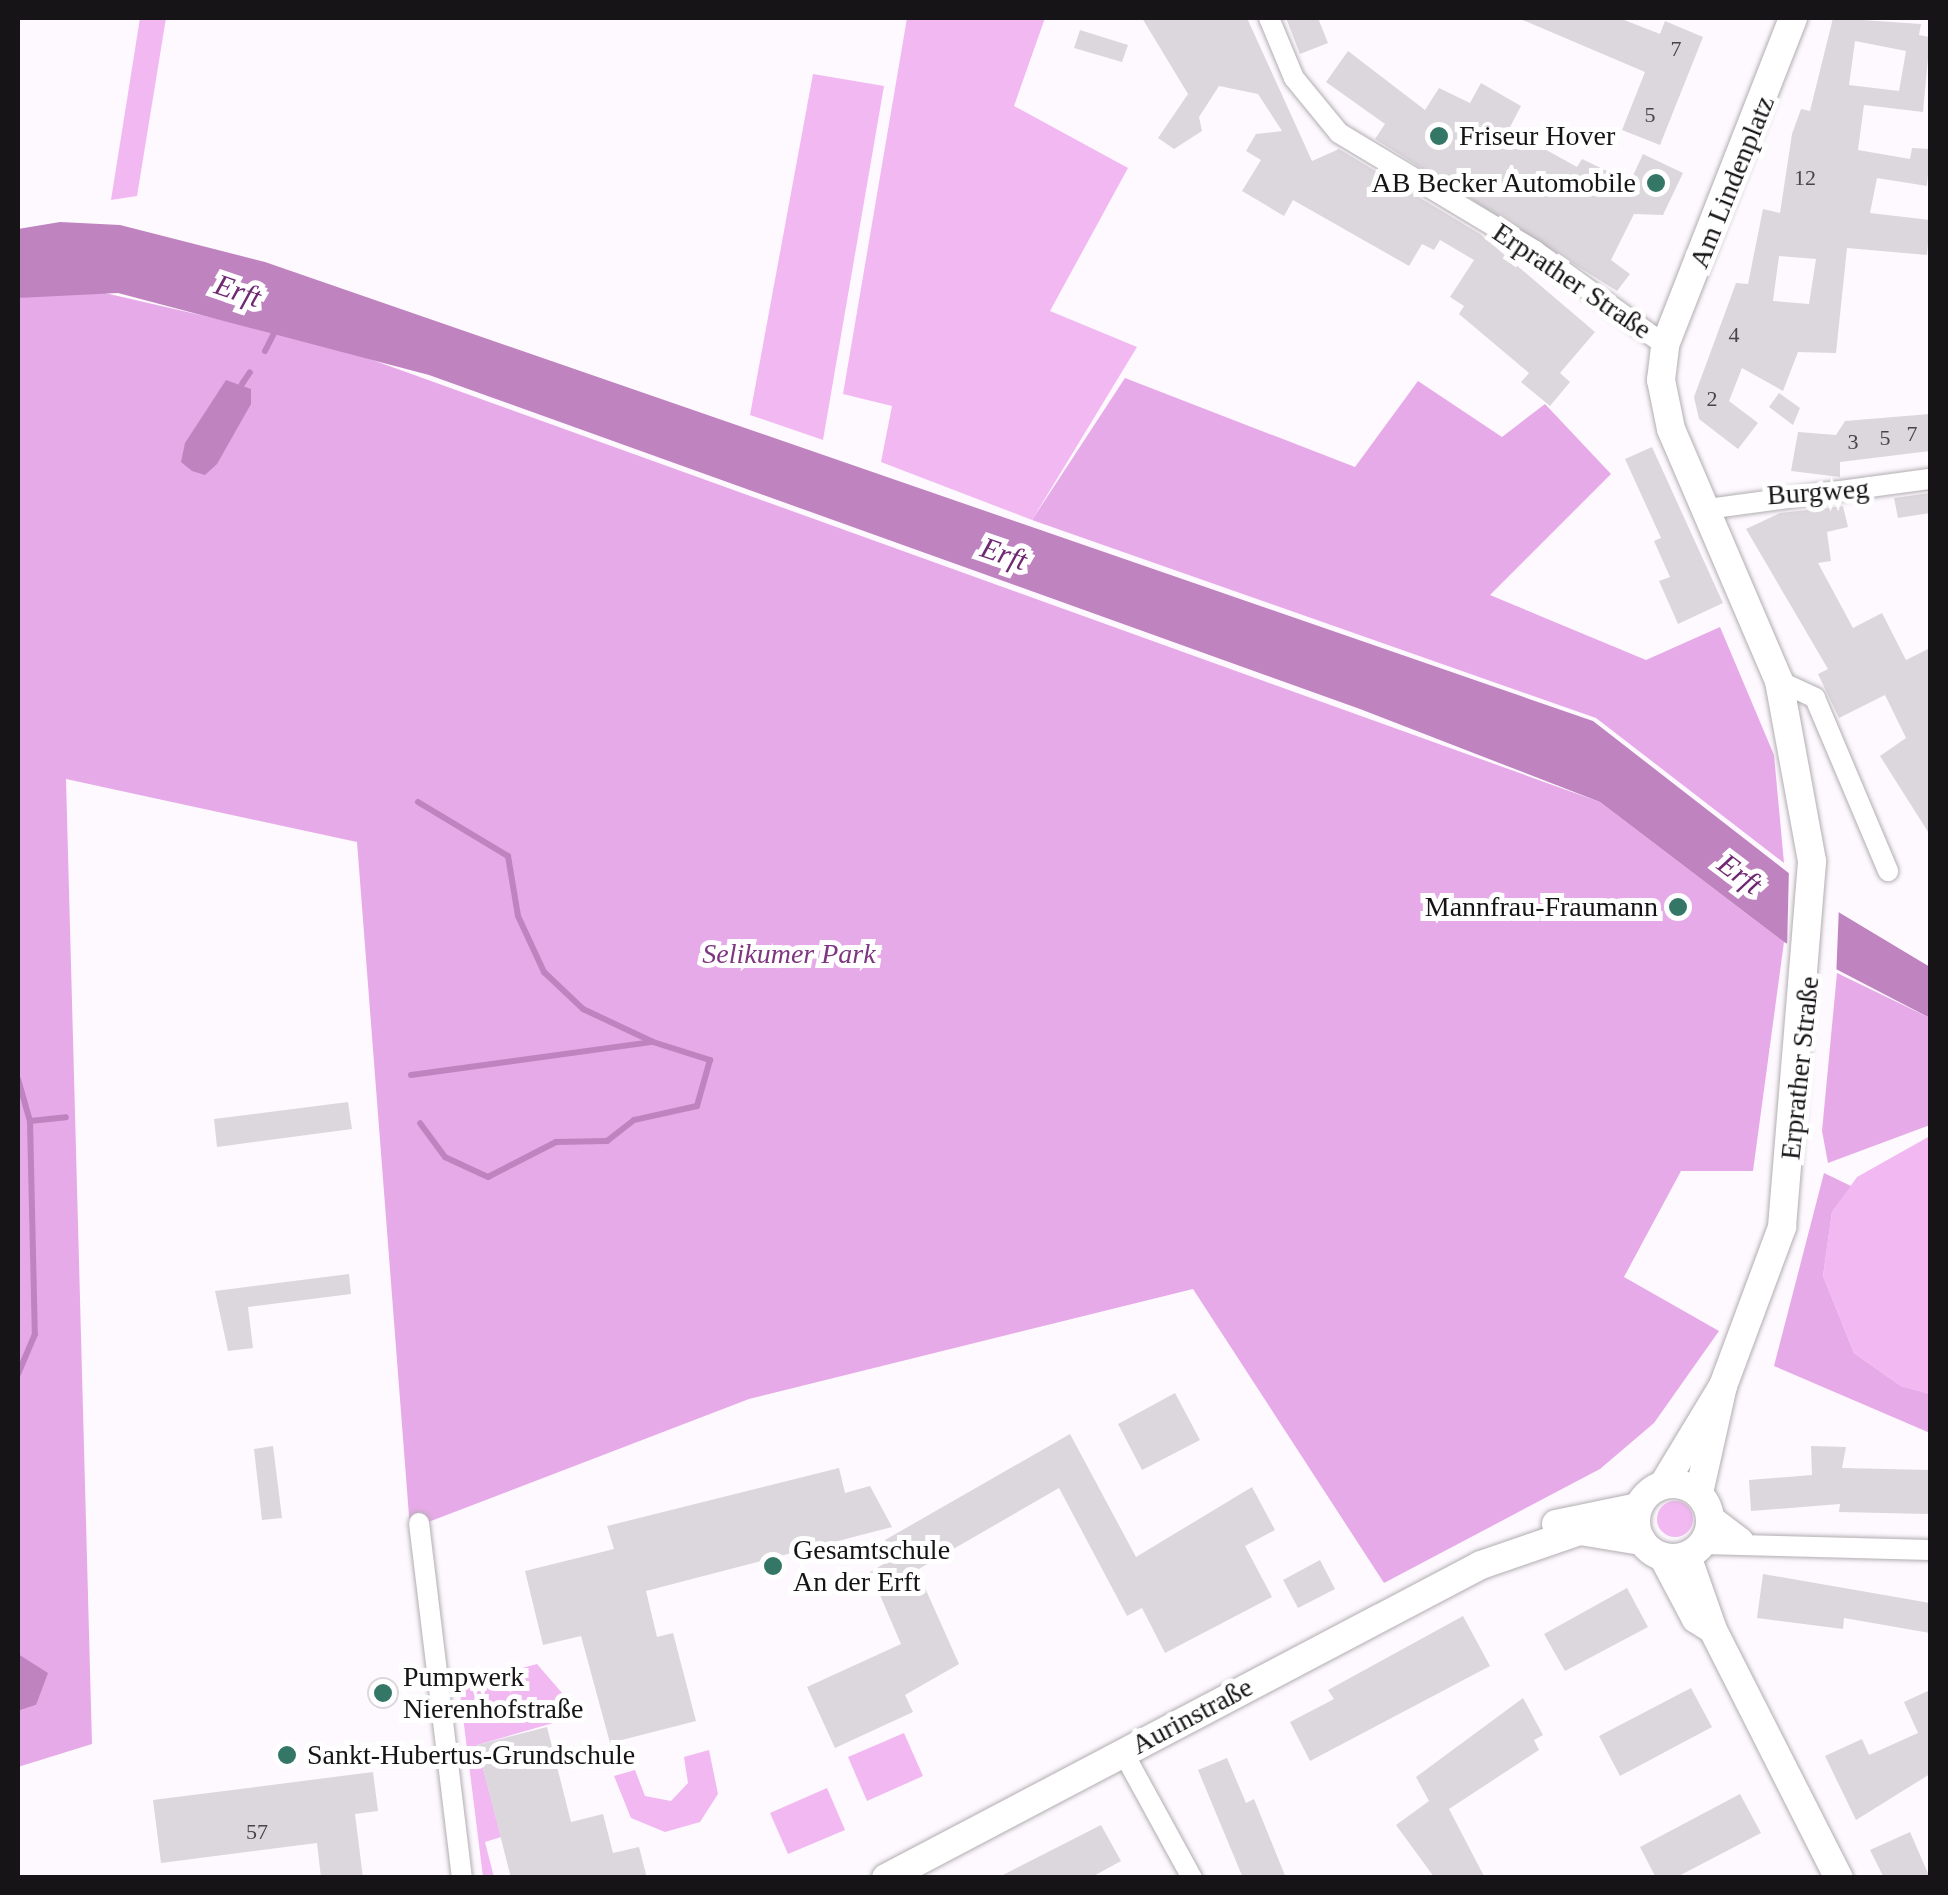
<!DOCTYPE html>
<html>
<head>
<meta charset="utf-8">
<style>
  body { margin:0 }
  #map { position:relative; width:1948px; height:1895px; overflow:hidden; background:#fef9fe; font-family:"Times New Roman",serif }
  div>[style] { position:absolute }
  .green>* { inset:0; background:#f2b8f2 }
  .round { border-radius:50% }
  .forest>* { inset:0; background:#e7aae8 }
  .water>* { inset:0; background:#bf83c0 }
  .pier>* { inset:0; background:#fef9fe }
  .stream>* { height:6px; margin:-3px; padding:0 3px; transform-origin:3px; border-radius:3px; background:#bf83c0 }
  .building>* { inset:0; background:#dcd7dc }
  .roads { filter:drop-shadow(0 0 2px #b1adb1) drop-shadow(0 0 2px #b1adb1) }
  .minor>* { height:20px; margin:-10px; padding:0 10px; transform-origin:10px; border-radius:10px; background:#fff }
  .secondary>* { height:28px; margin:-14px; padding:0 14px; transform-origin:14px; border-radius:14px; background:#fff }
  .secondary>.ring { margin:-14px; padding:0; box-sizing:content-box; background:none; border:28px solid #fff; border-radius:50% }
  .dots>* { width:28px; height:28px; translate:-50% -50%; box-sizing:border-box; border:5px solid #fff; border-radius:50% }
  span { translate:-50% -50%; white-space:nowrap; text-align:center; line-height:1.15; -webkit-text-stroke:10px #fff; paint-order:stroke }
  .number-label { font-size:22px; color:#484548 }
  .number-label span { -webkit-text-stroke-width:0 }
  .poi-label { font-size:28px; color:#161416 }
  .left { translate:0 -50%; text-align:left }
  .right { translate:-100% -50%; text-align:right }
  .street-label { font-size:28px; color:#161416 }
  .park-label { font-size:28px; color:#7e3680; font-style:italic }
  .water-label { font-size:30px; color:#6f2872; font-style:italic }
  .frame { position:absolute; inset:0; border:20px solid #161416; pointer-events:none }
</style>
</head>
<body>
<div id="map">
  <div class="green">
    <i style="clip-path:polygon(140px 18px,166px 18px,137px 196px,111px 200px)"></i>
    <i style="clip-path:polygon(907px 18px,1045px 18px,1014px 106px,1128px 168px,1050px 311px,1137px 347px,1032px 520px,881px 462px,892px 406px,843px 394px)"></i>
    <i style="clip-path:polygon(813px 74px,884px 86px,823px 440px,750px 415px)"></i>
    <i style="clip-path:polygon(1930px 1136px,1930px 1394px,1901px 1386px,1854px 1353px,1823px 1276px,1832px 1212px,1857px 1177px)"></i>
    <i class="round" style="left:1657px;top:1501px;width:36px;height:36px"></i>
    <i style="clip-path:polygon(537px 1664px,581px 1715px,477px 1745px,501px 1837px,485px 1842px,494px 1877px,483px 1877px,459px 1685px)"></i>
    <i style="clip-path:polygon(904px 1733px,923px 1776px,867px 1801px,848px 1757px)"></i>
    <i style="clip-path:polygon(709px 1750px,718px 1794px,700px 1822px,665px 1832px,631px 1818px,614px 1776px,635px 1770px,645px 1796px,671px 1801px,688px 1783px,684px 1757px)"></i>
    <i style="clip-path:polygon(827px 1788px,845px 1830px,788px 1854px,770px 1813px)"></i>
  </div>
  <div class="forest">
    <i style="clip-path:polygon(83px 288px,331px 345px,1600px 802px,1784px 942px,1753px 1171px,1681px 1171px,1624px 1277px,1719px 1331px,1654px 1423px,1600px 1469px,1384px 1583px,1193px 1289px,749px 1399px,410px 1529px,357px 842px,66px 779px,92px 1744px,18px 1767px,18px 1711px,36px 1705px,18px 1654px,18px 298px)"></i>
    <i style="clip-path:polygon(1125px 378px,1355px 467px,1418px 381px,1502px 437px,1545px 404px,1611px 474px,1490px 595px,1646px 660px,1720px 627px,1774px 755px,1784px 863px,1596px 718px,1032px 520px)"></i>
    <i style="clip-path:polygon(1837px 973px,1930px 1018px,1930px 1125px,1828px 1163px,1822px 1131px)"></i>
    <i style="clip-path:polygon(1824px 1173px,1851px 1186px,1832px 1212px,1823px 1276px,1854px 1353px,1901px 1386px,1930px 1394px,1930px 1433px,1774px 1366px)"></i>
  </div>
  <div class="water">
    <i style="clip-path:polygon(60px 222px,120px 225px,265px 262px,1593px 721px,1840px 913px,1930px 967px,1930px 1018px,1784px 942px,1600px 802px,1360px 709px,429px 375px,118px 293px,18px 298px,18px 229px)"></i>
    <i style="clip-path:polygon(226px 380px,251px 389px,251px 404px,217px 464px,205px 475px,192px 471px,181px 462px,185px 443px)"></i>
    <i style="clip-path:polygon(18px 1654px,48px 1673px,36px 1705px,18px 1711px)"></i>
  </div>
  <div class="pier">
    <i style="clip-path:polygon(1789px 868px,1839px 906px,1836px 979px,1787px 950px)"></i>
  </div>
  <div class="stream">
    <i style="left:265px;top:351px;width:29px;rotate:-63deg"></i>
    <i style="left:242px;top:384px;width:14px;rotate:-56deg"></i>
    <i style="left:418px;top:802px;width:105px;rotate:31deg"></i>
    <i style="left:508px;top:856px;width:61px;rotate:80.5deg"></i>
    <i style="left:518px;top:916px;width:62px;rotate:65.1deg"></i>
    <i style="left:544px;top:972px;width:54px;rotate:43.5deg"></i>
    <i style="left:583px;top:1009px;width:77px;rotate:25.2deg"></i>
    <i style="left:411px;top:1075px;width:244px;rotate:-7.8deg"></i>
    <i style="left:653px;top:1042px;width:60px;rotate:17.5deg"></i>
    <i style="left:710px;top:1060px;width:48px;rotate:105.8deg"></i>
    <i style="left:697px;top:1106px;width:65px;rotate:167.5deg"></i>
    <i style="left:634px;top:1120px;width:34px;rotate:142deg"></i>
    <i style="left:607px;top:1141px;width:51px;rotate:178.9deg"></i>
    <i style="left:556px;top:1142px;width:76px;rotate:152.8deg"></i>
    <i style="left:488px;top:1177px;width:47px;rotate:-155.1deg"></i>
    <i style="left:445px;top:1157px;width:42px;rotate:-126.3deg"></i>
    <i style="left:18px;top:1079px;width:44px;rotate:74.1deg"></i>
    <i style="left:30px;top:1121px;width:213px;rotate:88.7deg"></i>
    <i style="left:35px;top:1334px;width:43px;rotate:113deg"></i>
    <i style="left:30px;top:1121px;width:36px;rotate:-6deg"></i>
  </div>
  <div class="building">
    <i style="clip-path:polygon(1142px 18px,1247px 18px,1312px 161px,1339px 149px,1480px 234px,1595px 332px,1560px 373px,1570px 382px,1550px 406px,1521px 382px,1529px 373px,1459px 314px,1464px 306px,1450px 297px,1474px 260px,1440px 240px,1434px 250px,1422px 244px,1409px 266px,1293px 200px,1284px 216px,1242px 191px,1261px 160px,1246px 151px,1256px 134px,1282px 131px,1258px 94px,1219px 86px,1199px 117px,1202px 131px,1174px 149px,1158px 138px,1188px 94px)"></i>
    <i style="clip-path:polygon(1286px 18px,1318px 18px,1328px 43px,1300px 54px)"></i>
    <i style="clip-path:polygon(1518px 18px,1619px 18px,1660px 34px,1665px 21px,1703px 37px,1660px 145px,1622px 130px,1645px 72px)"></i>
    <i style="clip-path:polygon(evenodd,1833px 18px,1921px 24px,1919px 35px,1930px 37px,1923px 112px,1864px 105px,1858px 150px,1910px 159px,1912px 148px,1930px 149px,1927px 186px,1877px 178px,1870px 213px,1930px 220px,1927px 255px,1847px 248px,1836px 353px,1798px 352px,1783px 391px,1742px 368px,1729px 401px,1758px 423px,1738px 449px,1699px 419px,1694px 397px,1736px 283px,1748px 284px,1763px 209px,1780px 213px,1792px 134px,1801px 109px,1810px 111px,1833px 18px,1855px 41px,1906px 51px,1899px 91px,1849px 85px,1855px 41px,1833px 18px,1779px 256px,1816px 259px,1809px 304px,1773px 301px,1779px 256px)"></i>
    <i style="clip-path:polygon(1080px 30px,1128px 45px,1122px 62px,1074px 48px)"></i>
    <i style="clip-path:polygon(1348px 51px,1425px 110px,1439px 88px,1470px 103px,1481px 83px,1521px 106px,1509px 129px,1577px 167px,1582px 159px,1630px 182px,1643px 154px,1683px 173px,1663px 215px,1634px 214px,1611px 260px,1630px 274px,1617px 291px,1375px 139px,1385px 124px,1326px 82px)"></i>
    <i style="clip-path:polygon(1779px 393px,1800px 408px,1793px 425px,1769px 407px)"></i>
    <i style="clip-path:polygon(1930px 414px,1930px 451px,1840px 462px,1840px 477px,1791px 471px,1798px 432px,1836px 435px,1845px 421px)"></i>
    <i style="clip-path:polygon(1652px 447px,1723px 603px,1678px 624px,1659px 581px,1670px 577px,1654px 541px,1661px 538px,1625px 459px)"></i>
    <i style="clip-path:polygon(1930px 493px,1930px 513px,1898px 518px,1894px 498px)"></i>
    <i style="clip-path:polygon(1843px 506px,1848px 527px,1827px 532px,1831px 561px,1818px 563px,1853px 628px,1882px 613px,1906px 660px,1930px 648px,1930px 835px,1880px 756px,1906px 738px,1885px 695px,1839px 718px,1818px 674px,1828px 669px,1746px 529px,1780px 513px)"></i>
    <i style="clip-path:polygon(348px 1102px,352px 1129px,217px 1147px,214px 1119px)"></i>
    <i style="clip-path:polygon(349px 1274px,351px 1294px,248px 1307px,253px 1348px,228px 1351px,215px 1291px)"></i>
    <i style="clip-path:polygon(1175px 1393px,1200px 1440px,1142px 1470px,1118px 1424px)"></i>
    <i style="clip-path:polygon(1070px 1434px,1136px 1557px,1252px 1487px,1275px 1530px,1245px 1546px,1272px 1597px,1165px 1653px,1142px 1608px,1127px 1616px,1059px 1488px,917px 1570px,959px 1664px,905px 1695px,913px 1712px,835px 1748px,807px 1687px,901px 1644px,870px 1572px,894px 1558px,885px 1540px)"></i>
    <i style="clip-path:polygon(273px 1446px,282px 1518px,262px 1520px,254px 1449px)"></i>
    <i style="clip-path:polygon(1811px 1446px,1846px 1447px,1842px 1468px,1930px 1470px,1930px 1514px,1839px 1512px,1840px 1504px,1751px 1511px,1749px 1480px,1812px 1475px)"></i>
    <i style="clip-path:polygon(839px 1468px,845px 1493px,870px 1486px,892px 1527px,646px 1591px,657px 1637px,673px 1633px,696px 1721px,610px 1743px,581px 1636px,543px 1645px,525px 1571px,614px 1549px,607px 1526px)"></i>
    <i style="clip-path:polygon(1320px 1560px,1335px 1589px,1298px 1608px,1283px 1580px)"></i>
    <i style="clip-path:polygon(1763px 1574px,1930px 1603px,1930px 1633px,1844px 1618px,1843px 1629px,1757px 1618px)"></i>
    <i style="clip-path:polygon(1627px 1588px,1648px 1627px,1565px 1671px,1544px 1634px)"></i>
    <i style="clip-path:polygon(1463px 1616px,1490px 1666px,1310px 1761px,1290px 1722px,1334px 1699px,1328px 1690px)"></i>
    <i class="round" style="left:367px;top:1677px;width:32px;height:32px"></i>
    <i style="clip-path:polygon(1691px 1688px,1712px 1727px,1620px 1776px,1599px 1736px)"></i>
    <i style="clip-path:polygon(1930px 1690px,1930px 1774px,1856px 1820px,1825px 1756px,1862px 1739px,1869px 1755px,1918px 1733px,1904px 1702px)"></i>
    <i style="clip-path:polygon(1523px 1698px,1543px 1735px,1534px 1740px,1539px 1750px,1449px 1809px,1485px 1878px,1434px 1877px,1396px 1825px,1429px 1801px,1416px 1777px)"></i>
    <i style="clip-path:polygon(547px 1727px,571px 1822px,603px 1814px,613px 1853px,639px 1847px,647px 1878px,511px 1878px,477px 1745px)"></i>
    <i style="clip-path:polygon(1227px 1758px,1246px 1803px,1254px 1799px,1286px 1878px,1243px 1878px,1198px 1770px)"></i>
    <i style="clip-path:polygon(373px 1772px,378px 1811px,355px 1814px,363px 1878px,321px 1878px,317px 1843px,161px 1863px,153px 1800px)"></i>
    <i style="clip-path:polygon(1740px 1794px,1761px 1833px,1675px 1878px,1656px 1878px,1640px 1847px)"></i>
    <i style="clip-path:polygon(1101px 1825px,1121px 1861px,1090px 1878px,997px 1878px)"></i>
    <i style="clip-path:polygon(1910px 1832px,1930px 1878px,1884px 1878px,1870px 1850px)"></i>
  </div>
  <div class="roads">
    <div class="minor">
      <i style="left:1269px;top:18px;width:65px;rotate:67.4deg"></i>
      <i style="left:1294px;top:78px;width:71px;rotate:50.7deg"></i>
      <i style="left:1339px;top:133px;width:229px;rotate:31deg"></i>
      <i style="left:1535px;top:251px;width:160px;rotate:35.9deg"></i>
      <i style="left:1707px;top:509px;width:225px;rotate:-7.7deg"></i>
      <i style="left:1779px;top:681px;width:40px;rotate:25deg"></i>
      <i style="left:1815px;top:698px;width:188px;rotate:67.1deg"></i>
      <i style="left:1710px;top:1514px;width:41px;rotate:37.1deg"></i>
      <i style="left:419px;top:1523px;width:358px;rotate:83.1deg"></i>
      <i style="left:1703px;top:1544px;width:227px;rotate:1.5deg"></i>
      <i style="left:1123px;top:1752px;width:144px;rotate:61.3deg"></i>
    </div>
    <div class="secondary">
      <i class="ring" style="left:1636px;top:1484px;width:46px;height:46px"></i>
      <i style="left:1663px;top:1485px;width:116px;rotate:-58.8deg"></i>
      <i style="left:1699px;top:1493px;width:110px;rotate:-77.4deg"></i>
      <i style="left:1723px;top:1386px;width:170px;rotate:-69.6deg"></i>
      <i style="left:1782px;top:1227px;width:367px;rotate:-85.3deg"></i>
      <i style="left:1812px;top:861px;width:183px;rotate:-100.4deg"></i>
      <i style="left:1779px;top:681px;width:274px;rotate:-113.2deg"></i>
      <i style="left:1671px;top:429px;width:50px;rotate:-101.5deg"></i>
      <i style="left:1661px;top:380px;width:35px;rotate:-83deg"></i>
      <i style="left:1665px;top:345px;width:351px;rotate:-68.6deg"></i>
      <i style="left:1556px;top:1524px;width:84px;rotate:-11.7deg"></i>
      <i style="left:1687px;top:1556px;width:78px;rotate:70.6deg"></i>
      <i style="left:1713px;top:1630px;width:278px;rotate:63.1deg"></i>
      <i style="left:1663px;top:1557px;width:70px;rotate:62deg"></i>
      <i style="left:1696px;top:1619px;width:19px;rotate:32deg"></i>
      <i style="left:886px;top:1878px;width:672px;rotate:-27.75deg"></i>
      <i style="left:1481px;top:1565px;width:105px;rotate:-19deg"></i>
      <i style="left:1580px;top:1531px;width:63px;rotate:9.2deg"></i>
    </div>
  </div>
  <div class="dots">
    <i style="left:1439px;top:136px;background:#357767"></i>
    <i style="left:1656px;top:183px;background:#357767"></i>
    <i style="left:1678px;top:907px;background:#357767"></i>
    <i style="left:773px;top:1566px;background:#357767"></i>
    <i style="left:383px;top:1693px;background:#357767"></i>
    <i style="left:287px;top:1755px;background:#357767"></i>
  </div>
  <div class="number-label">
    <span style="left:1676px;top:49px">7</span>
    <span style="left:1650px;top:115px">5</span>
    <span style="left:1805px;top:178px">12</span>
    <span style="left:1734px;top:335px">4</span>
    <span style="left:1712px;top:399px">2</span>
    <span style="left:1912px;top:434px">7</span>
    <span style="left:1885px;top:438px">5</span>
    <span style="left:1853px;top:442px">3</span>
    <span style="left:257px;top:1832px">57</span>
  </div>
  <div class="poi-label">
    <span class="left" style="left:1459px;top:136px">Friseur Hover</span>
    <span class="right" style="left:1636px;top:183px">AB Becker Automobile</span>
    <span class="right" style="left:1658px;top:907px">Mannfrau-Fraumann</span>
    <span class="left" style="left:793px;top:1566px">Gesamtschule<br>An der Erft</span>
    <span class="left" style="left:403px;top:1693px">Pumpwerk<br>Nierenhofstraße</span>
    <span class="left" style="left:307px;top:1755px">Sankt-Hubertus-Grundschule</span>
  </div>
  <div class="street-label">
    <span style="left:1732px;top:182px;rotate:-68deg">Am Lindenplatz</span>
    <span style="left:1572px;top:281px;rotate:34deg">Erprather Straße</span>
    <span style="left:1818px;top:492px;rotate:-4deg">Burgweg</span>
    <span style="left:1800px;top:1068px;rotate:-84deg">Erprather Straße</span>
    <span style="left:1192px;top:1716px;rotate:-28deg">Aurinstraße</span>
  </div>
  <div class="park-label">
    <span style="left:789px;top:954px">Selikumer Park</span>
  </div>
  <div class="water-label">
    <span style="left:238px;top:291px;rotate:19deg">Erft</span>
    <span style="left:1004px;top:554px;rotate:19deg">Erft</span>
    <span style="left:1740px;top:874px;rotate:37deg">Erft</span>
  </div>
  <div class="frame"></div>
</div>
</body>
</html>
